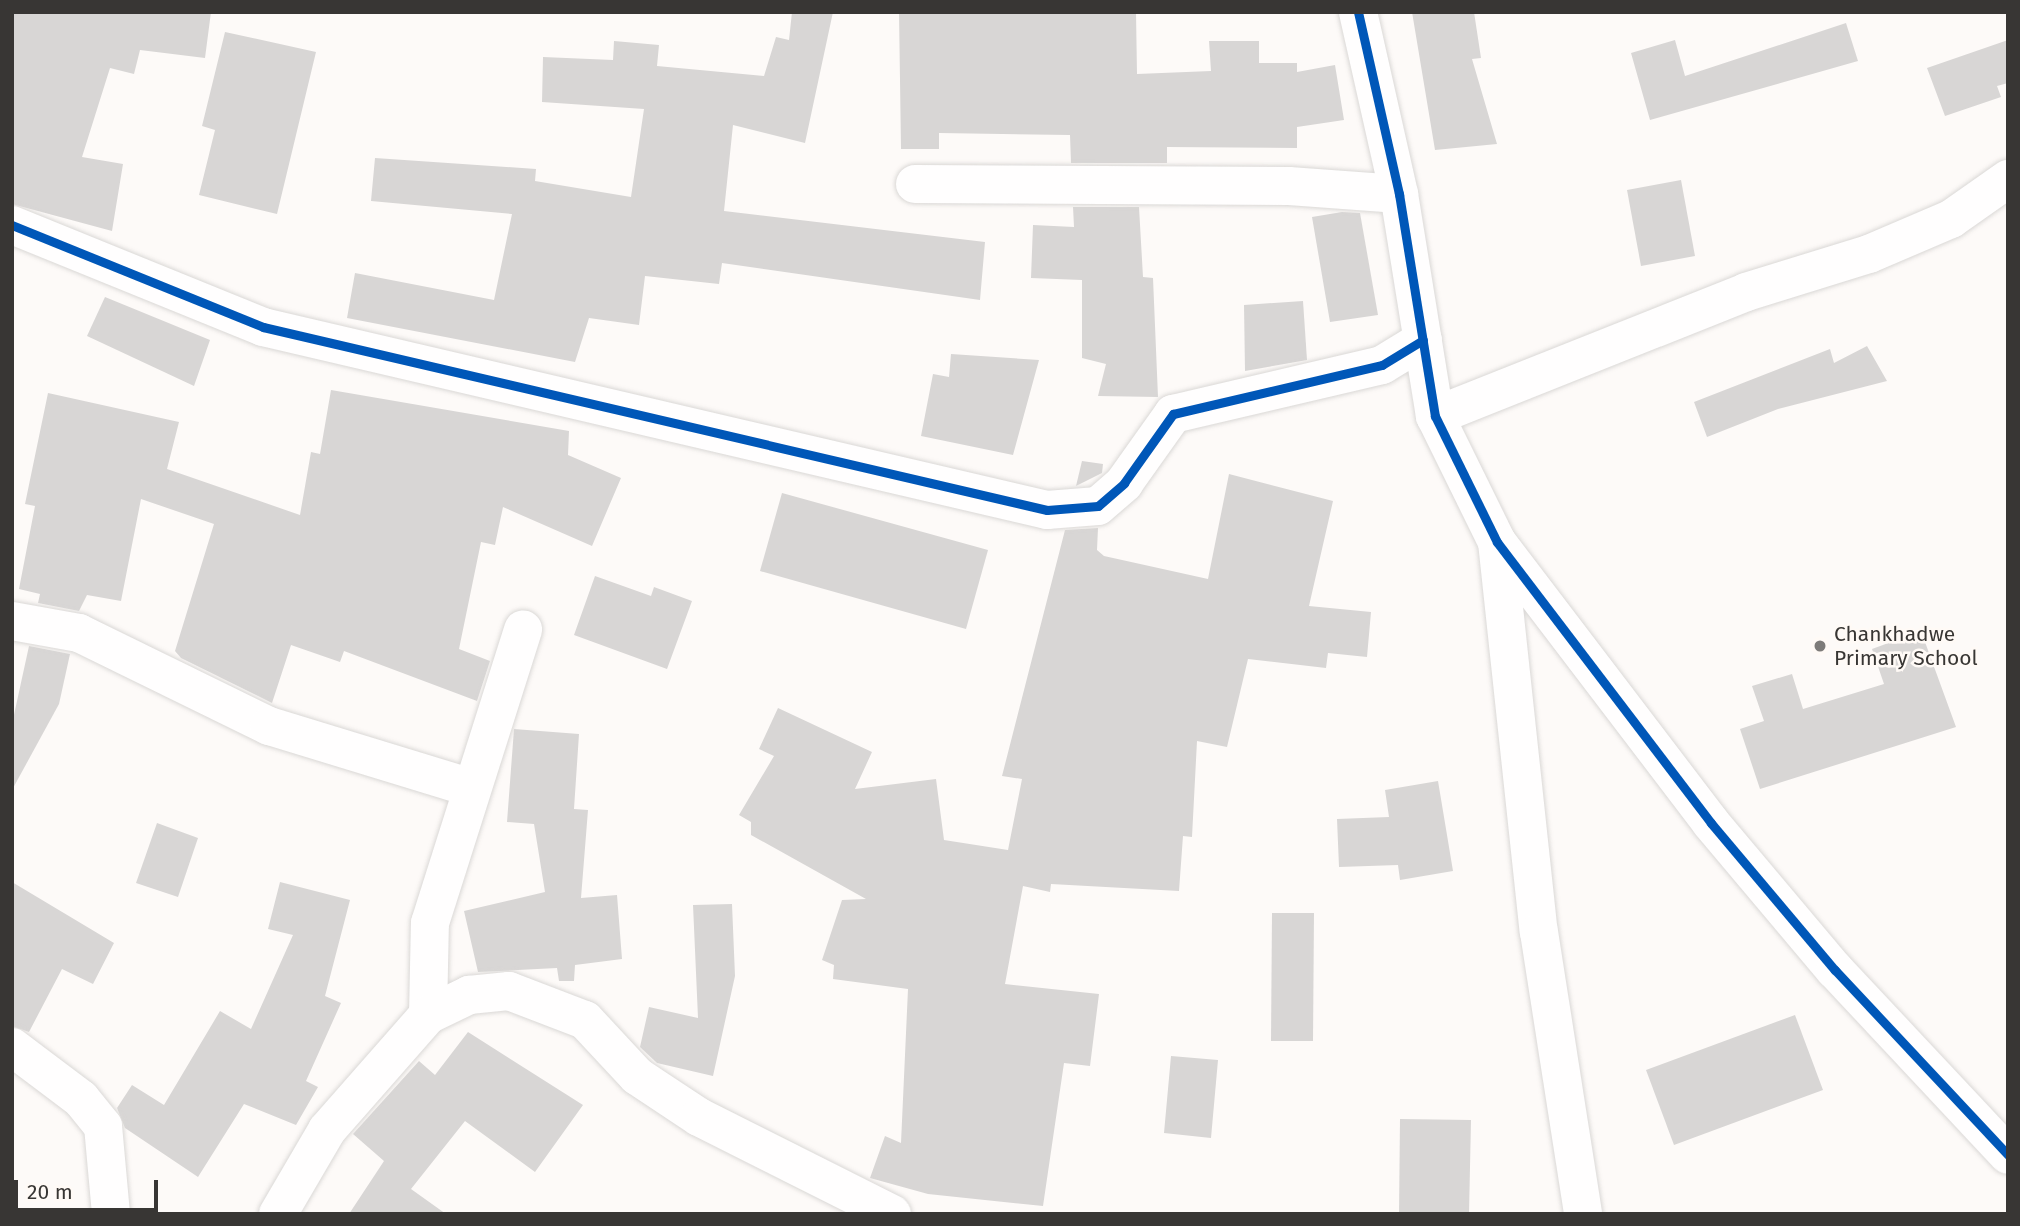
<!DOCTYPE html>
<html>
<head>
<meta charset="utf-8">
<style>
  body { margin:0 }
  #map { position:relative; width:2020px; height:1226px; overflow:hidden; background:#fdfaf8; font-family:"Fira Sans",sans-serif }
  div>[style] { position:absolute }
  .building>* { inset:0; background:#d8d6d5 }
  .roads { filter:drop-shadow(0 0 2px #dad8d6) drop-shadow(0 0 2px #dad8d6) }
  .minor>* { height:38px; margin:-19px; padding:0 19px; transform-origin:19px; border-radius:19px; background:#fffefe }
  .cycleway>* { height:9px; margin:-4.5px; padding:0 4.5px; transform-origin:4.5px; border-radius:4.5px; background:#0057b8 }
  .dots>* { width:19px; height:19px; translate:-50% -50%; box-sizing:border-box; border:4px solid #fffaf6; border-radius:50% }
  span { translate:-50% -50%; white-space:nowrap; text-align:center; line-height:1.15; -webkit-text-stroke:5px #fffaf6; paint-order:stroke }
  .poi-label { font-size:21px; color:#383634 }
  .left { translate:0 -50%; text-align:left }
  .frame { position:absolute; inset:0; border:14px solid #383634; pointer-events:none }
  .scale { position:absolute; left:14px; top:1180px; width:144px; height:32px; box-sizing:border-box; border:4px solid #383634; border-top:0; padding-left:9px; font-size:21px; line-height:24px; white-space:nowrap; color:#383634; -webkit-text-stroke:5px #fffaf6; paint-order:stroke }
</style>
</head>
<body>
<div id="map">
  <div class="building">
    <i style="clip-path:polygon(12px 12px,211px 12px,205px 58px,140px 50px,134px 74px,110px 68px,82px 157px,123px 164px,112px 231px,12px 204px)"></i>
    <i style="clip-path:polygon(792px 12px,833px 12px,805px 143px,733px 125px,724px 211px,985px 242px,980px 300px,722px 263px,719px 284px,645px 276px,639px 325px,589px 318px,575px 362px,347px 318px,355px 273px,494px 300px,512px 214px,371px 201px,375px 158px,536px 169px,535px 181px,631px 197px,644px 109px,542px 102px,543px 57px,613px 60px,614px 41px,659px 45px,657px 66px,764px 76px,776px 37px,789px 40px)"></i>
    <i style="clip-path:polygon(899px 12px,1136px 12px,1137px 74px,1211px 71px,1209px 41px,1259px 41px,1259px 63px,1297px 63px,1297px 72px,1335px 65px,1344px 120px,1297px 127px,1297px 148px,1167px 147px,1167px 163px,1071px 163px,1070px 135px,939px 133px,939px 149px,901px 149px)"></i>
    <i style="clip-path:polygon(1412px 12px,1474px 12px,1481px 58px,1472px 59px,1497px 144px,1435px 150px)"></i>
    <i style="clip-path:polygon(1846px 23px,1858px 61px,1650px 120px,1631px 53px,1675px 40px,1685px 76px)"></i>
    <i style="clip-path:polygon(225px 32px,316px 52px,277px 214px,199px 195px,215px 130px,202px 126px)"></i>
    <i style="clip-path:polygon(2008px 40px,2008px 83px,1997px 86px,2001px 97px,1945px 116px,1927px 68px)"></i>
    <i style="clip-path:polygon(1681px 180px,1695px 256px,1641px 266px,1627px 190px)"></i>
    <i style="clip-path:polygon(1073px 207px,1139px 207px,1143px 277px,1153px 278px,1158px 397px,1098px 396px,1106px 364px,1082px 358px,1082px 280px,1031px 278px,1033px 225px,1074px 227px)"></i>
    <i style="clip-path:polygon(1342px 212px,1360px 213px,1378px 315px,1330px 322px,1312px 217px)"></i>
    <i style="clip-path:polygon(105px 297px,210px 340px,194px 386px,87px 336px)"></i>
    <i style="clip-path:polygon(1303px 301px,1307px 360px,1245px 371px,1244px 305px)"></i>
    <i style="clip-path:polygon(1867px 346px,1887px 381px,1778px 409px,1707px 437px,1694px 402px,1830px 349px,1834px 363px)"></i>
    <i style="clip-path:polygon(951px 354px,1039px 360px,1013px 455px,921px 436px,933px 374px,949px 377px)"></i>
    <i style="clip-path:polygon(331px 390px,569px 431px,568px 455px,621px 478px,592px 546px,503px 507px,495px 545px,481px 542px,459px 649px,490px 661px,477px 701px,344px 651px,340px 662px,291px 645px,272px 703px,181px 658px,175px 651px,214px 524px,141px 499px,121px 601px,87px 595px,79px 611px,38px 603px,40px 594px,19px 589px,35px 506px,25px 504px,48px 393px,179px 422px,167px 469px,300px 515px,311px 452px,320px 454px)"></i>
    <i style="clip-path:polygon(1082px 461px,1103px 464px,1102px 473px,1076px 486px)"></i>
    <i style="clip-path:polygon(1229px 474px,1333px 501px,1309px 606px,1371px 612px,1367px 657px,1328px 653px,1326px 668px,1248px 659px,1227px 747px,1197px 741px,1192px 837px,1183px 836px,1179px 891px,1051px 884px,1050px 892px,1023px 886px,1005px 984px,1099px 994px,1090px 1066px,1064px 1063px,1043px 1206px,928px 1194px,870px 1178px,885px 1136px,901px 1143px,908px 989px,833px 979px,834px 965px,822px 960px,842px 900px,866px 899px,751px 835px,751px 822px,739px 815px,774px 756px,759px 749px,778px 708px,872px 752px,855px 789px,936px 779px,944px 840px,1008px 850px,1022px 779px,1002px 776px,1065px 530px,1098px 528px,1097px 550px,1104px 556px,1208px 579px)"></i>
    <i style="clip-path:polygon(782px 493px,988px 550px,966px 629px,760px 571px)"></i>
    <i style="clip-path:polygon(595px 576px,651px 596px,654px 587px,692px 601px,667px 669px,574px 635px)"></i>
    <i style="clip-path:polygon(1921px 631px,1956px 727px,1760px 789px,1740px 729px,1764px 721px,1752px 686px,1792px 674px,1803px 709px,1884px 684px,1872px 649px)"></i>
    <i style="clip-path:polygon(29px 646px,70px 654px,59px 704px,12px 790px,12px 724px)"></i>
    <i style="clip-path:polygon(514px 729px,579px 734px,574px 809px,588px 810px,581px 898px,617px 895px,622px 959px,575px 965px,574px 981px,559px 981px,557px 968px,478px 972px,464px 911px,545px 892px,534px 824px,507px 822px)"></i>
    <i style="clip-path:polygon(1438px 781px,1453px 871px,1400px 880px,1398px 865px,1339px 867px,1337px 819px,1389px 817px,1385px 790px)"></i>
    <i style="clip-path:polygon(157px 823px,198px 838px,178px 897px,136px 883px)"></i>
    <i style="clip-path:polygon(12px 882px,114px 943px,93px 984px,62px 969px,29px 1032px,12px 1026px)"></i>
    <i style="clip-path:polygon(280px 882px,350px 900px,325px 996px,341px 1003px,306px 1081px,318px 1087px,296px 1125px,244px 1104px,198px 1177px,125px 1128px,117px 1108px,132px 1085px,164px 1105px,220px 1011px,251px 1029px,293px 935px,268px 929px)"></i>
    <i style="clip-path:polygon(732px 904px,735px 976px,713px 1076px,657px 1063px,640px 1047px,649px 1007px,698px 1018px,693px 905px)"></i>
    <i style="clip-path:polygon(1272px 913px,1314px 913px,1313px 1041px,1271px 1041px)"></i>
    <i style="clip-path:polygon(1795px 1015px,1823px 1090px,1674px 1145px,1646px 1070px)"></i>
    <i style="clip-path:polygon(468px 1032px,583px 1105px,535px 1172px,465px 1121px,411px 1189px,446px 1214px,349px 1214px,384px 1161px,353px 1134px,419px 1061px,435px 1075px)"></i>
    <i style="clip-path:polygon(1171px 1056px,1218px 1060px,1211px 1138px,1164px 1133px)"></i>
    <i style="clip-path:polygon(1400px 1119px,1471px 1120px,1469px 1214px,1399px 1214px)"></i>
  </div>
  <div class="roads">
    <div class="minor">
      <i style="left:1358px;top:12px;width:187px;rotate:77.3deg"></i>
      <i style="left:1399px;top:194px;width:225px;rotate:80.8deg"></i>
      <i style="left:1435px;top:416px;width:140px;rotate:63.8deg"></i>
      <i style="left:1497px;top:542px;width:353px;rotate:52.7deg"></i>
      <i style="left:1711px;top:823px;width:192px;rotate:49.9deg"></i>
      <i style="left:1835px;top:970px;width:253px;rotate:46.9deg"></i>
      <i style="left:915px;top:184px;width:374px;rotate:0.3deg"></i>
      <i style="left:1289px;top:186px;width:110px;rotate:4.2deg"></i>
      <i style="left:12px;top:225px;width:271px;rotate:22.1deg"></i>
      <i style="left:263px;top:327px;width:805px;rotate:13.14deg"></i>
      <i style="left:1047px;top:510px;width:51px;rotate:-4.5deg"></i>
      <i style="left:1098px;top:506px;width:35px;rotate:-41deg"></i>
      <i style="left:1124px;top:483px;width:85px;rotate:-54.6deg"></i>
      <i style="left:1173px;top:414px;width:215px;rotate:-13.2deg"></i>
      <i style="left:1382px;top:365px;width:48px;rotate:-31.4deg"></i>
      <i style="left:1435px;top:416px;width:335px;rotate:-21.7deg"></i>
      <i style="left:1746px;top:292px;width:129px;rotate:-17.2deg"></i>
      <i style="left:1869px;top:254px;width:89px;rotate:-23.1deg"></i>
      <i style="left:1951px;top:219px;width:70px;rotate:-35.1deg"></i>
      <i style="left:1497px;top:542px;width:392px;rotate:83.9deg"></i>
      <i style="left:1539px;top:932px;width:285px;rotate:81.1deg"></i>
      <i style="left:12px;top:621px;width:68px;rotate:10.2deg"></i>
      <i style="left:79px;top:633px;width:212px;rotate:26.1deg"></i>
      <i style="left:269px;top:726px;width:209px;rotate:17deg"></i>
      <i style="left:428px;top:1015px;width:92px;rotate:-88.8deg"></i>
      <i style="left:430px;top:923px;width:308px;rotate:-72.4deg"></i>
      <i style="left:12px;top:1047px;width:86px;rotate:37deg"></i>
      <i style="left:81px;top:1099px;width:35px;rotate:51deg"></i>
      <i style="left:103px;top:1126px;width:88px;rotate:84.8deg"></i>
      <i style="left:278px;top:1214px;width:97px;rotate:-59.7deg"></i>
      <i style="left:327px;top:1130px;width:153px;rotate:-48.7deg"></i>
      <i style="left:428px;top:1015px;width:46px;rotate:-26deg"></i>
      <i style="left:469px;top:995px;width:40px;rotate:-5.7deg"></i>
      <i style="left:509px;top:991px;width:81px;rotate:20.9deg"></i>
      <i style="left:585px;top:1020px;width:76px;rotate:47.1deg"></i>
      <i style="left:637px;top:1076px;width:74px;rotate:33.5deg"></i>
      <i style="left:699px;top:1117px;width:216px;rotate:26.7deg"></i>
    </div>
  </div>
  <div class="cycleway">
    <i style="left:1358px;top:12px;width:187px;rotate:77.3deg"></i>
    <i style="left:1399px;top:194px;width:225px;rotate:80.8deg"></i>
    <i style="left:1435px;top:416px;width:140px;rotate:63.8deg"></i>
    <i style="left:1497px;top:542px;width:353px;rotate:52.7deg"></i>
    <i style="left:1711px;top:823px;width:192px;rotate:49.9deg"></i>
    <i style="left:1835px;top:970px;width:253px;rotate:46.9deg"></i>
    <i style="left:12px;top:225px;width:271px;rotate:22.1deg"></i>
    <i style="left:263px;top:327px;width:805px;rotate:13.14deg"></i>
    <i style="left:1047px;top:510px;width:51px;rotate:-4.5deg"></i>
    <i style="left:1098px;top:506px;width:35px;rotate:-41deg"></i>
    <i style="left:1124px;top:483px;width:85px;rotate:-54.6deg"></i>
    <i style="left:1173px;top:414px;width:215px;rotate:-13.2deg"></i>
    <i style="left:1382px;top:365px;width:48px;rotate:-31.4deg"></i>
  </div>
  <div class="dots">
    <i style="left:1820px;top:646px;background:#7d7b79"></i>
  </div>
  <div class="poi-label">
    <span class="left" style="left:1834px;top:646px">Chankhadwe<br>Primary School</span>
  </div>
  <div class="frame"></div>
  <div class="scale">20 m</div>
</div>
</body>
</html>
